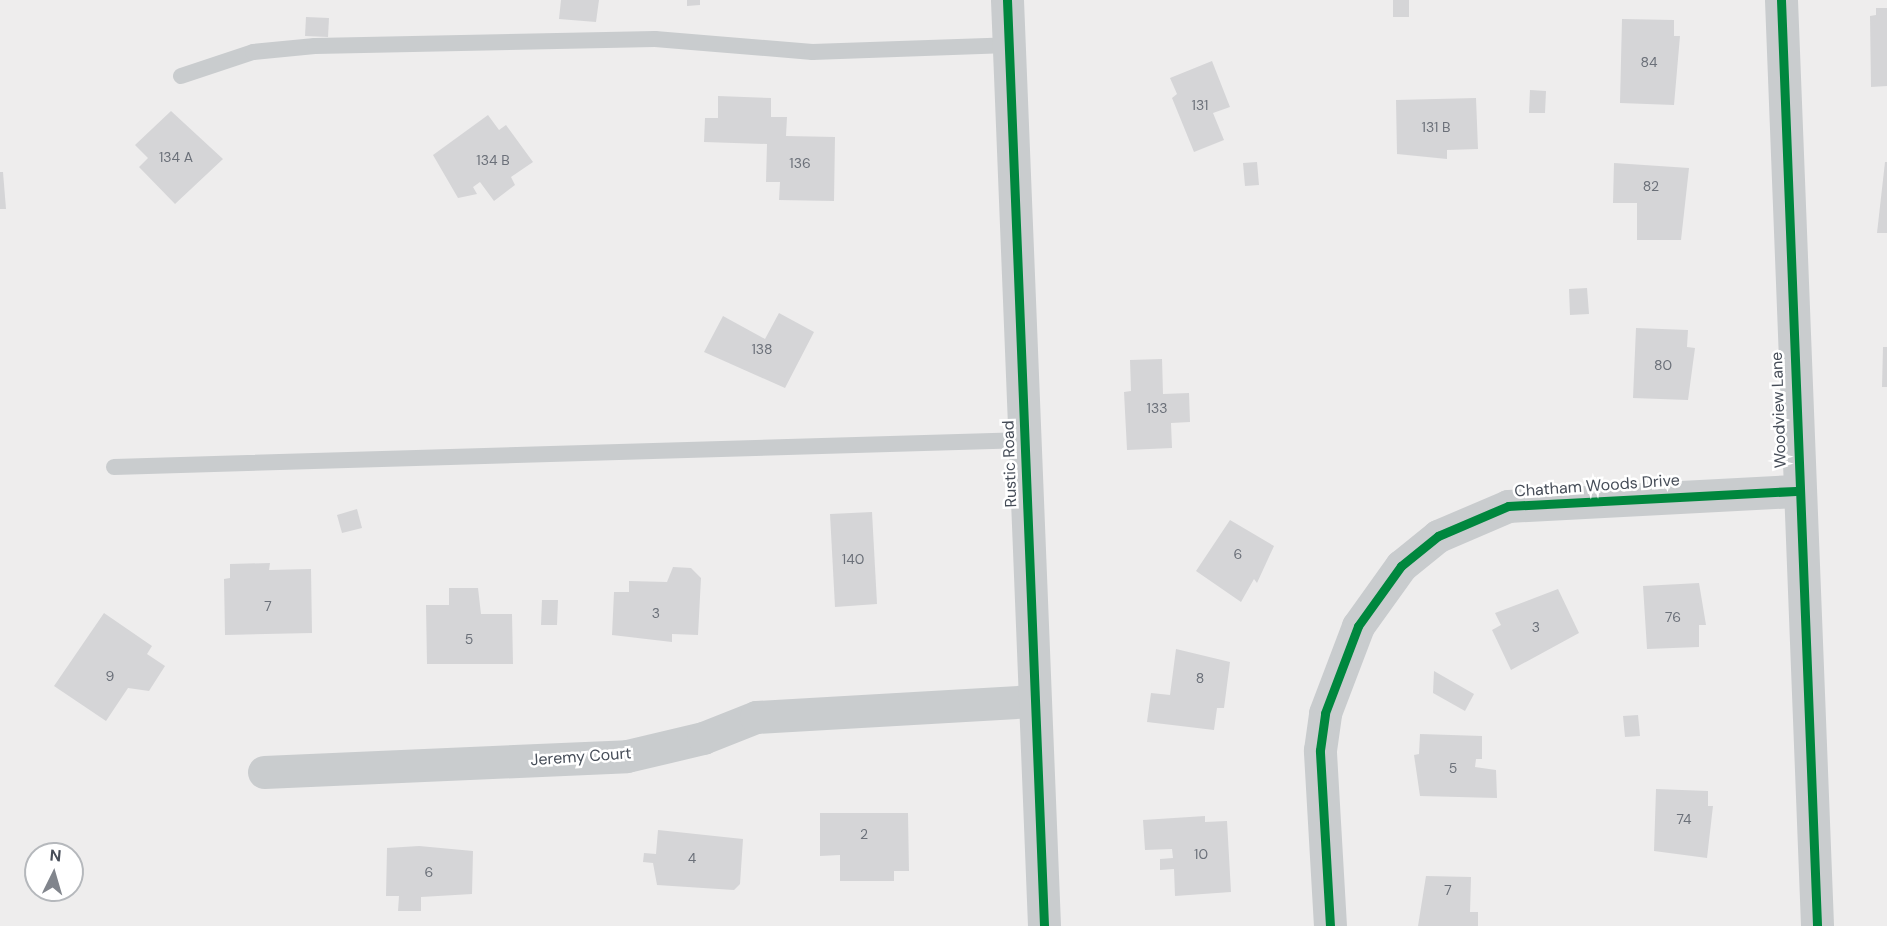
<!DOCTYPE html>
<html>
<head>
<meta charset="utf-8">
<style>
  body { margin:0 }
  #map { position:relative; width:1887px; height:926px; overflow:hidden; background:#eeeded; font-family:"DM Sans",sans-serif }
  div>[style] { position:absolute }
  .building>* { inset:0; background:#d5d5d7 }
  .service>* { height:16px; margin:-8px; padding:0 8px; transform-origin:8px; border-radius:8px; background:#c9ccce }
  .minor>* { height:33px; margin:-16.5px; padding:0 16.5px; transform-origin:16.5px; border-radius:16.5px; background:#c9ccce }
  .tertiary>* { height:33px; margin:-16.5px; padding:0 16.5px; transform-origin:16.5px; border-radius:16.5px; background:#c9ccce }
  .cycleway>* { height:9px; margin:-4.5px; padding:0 4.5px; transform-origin:4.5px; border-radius:4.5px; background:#00873e }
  span { translate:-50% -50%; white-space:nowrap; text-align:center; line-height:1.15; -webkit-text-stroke:5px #fff; paint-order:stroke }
  .number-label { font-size:14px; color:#6b7079 }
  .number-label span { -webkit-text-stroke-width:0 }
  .street-label { font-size:16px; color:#464d58 }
  .north { position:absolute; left:24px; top:842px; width:60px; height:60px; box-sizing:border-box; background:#fff; border:2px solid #b5b8bc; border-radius:50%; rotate:5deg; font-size:16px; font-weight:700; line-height:24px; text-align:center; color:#464d58 }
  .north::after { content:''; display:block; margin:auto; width:21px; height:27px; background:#81858c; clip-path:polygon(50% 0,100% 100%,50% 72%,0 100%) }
</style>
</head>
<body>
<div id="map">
  <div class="building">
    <i style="clip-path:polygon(561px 0,599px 0,596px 22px,559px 19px)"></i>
    <i style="clip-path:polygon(687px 0,700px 0,700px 5px,687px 6px)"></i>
    <i style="clip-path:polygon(1393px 0,1409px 0,1409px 17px,1393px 17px)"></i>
    <i style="clip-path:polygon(1876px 8px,1887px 8px,1887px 86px,1871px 87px,1870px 16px,1876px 15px)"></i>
    <i style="clip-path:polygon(306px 17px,329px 18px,328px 37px,305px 36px)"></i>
    <i style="clip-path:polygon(1622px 19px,1674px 20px,1674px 36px,1680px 36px,1674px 105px,1620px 103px)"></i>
    <i style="clip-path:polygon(1212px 61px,1230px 107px,1213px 113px,1224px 140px,1194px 152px,1172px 98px,1177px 94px,1170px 78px)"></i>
    <i style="clip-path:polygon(1530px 90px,1546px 91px,1545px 113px,1529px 113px)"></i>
    <i style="clip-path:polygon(718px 96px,771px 98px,771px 117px,787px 117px,786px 136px,835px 137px,834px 201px,779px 200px,780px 182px,766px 182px,767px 144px,704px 142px,705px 118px,718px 118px)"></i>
    <i style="clip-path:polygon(1476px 98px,1478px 149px,1447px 150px,1447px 159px,1397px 154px,1396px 100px)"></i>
    <i style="clip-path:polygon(171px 111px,223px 159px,175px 204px,139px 167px,148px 158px,135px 145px)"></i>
    <i style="clip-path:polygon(488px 115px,499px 130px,506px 125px,533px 162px,511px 177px,515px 185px,494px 201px,480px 182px,473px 187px,477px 194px,458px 198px,433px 155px)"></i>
    <i style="clip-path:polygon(1257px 162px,1259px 185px,1245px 186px,1243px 163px)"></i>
    <i style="clip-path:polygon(1885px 162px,1887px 162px,1887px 233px,1877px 233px)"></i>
    <i style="clip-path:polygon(1614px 163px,1689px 168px,1681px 240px,1637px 240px,1637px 203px,1613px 203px)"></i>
    <i style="clip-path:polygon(0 172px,3px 172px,6px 209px,0 209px)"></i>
    <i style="clip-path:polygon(1587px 288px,1589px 314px,1570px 315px,1569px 289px)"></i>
    <i style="clip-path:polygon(779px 313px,814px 332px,785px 388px,704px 352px,723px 316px,765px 339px)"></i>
    <i style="clip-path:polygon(1636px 328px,1688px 330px,1687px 347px,1695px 348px,1688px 400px,1633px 398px)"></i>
    <i style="clip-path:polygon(1883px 347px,1887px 347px,1887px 387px,1882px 387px)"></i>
    <i style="clip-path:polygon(1162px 359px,1163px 394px,1189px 393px,1190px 422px,1171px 423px,1172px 448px,1127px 450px,1124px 392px,1131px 391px,1130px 360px)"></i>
    <i style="clip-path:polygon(357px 509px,362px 528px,342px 533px,337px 515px)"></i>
    <i style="clip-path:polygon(872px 512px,877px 604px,835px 607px,830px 514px)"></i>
    <i style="clip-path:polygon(1230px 520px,1274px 546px,1257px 583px,1254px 579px,1241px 602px,1196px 571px)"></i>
    <i style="clip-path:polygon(270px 563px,269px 570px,311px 569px,312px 633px,225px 635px,224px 579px,230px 578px,230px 564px)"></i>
    <i style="clip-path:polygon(673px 567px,691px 568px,701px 578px,698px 635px,672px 634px,672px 642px,612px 635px,614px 592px,629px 592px,629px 581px,667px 582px)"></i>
    <i style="clip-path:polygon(1699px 583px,1706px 625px,1699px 625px,1699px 647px,1647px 649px,1643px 586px)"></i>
    <i style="clip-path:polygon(449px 588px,478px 588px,481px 614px,512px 614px,513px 664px,427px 664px,426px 605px,449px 605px)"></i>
    <i style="clip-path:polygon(1558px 589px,1579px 633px,1511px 670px,1492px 630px,1501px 625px,1495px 613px)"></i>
    <i style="clip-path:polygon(542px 600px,558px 600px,557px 625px,541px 625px)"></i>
    <i style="clip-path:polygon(104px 613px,152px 646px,147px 654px,165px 666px,149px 691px,128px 688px,106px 721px,54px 686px)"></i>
    <i style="clip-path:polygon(1176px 649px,1230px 662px,1224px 708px,1217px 708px,1214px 730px,1147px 722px,1151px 693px,1170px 695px)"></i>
    <i style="clip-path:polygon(1434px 671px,1474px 694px,1465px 711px,1433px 693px)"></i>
    <i style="clip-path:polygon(1638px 715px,1640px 736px,1625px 737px,1623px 716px)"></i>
    <i style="clip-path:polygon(1420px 734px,1482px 736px,1482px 759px,1476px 759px,1475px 767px,1496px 770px,1497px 798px,1420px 796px,1414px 755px,1419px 754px)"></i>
    <i style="clip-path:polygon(1656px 789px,1708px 791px,1708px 806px,1713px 806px,1707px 858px,1654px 851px)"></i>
    <i style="clip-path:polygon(820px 813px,908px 813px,909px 871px,894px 871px,894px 881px,840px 881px,840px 855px,820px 856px)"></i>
    <i style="clip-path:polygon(1205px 816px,1205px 822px,1227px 821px,1231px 892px,1175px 896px,1174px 869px,1160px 870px,1160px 859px,1173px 858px,1172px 849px,1145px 850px,1143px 820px)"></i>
    <i style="clip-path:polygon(658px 830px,743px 839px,740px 884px,734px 890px,657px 885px,653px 863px,643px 862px,644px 853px,656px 854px)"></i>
    <i style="clip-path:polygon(419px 846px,473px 851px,472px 894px,421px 897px,421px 911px,398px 911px,399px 896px,386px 896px,387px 848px)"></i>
    <i style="clip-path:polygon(1426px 876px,1471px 877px,1470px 912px,1478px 912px,1478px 926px,1418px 926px)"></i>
  </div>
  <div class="service">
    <i style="left:181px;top:76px;width:76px;rotate:-18.4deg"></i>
    <i style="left:253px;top:52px;width:62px;rotate:-5.5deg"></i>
    <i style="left:315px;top:46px;width:340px;rotate:-1.2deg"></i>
    <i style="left:655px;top:39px;width:158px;rotate:4.7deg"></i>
    <i style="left:812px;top:52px;width:197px;rotate:-2deg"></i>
    <i style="left:114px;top:467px;width:911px;rotate:-1.7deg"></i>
  </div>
  <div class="minor">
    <i style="left:1781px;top:0;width:927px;rotate:87.77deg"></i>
    <i style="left:264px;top:772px;width:363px;rotate:-2.5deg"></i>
    <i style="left:627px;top:756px;width:78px;rotate:-13.3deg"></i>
    <i style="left:703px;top:738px;width:57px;rotate:-21.6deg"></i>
    <i style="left:756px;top:717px;width:279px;rotate:-3.3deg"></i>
    <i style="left:1330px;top:926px;width:176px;rotate:-93.3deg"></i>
    <i style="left:1320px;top:750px;width:37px;rotate:-82deg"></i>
    <i style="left:1325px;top:713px;width:93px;rotate:-69.2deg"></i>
    <i style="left:1358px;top:626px;width:74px;rotate:-54.4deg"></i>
    <i style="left:1401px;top:566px;width:48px;rotate:-39deg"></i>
    <i style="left:1438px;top:536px;width:76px;rotate:-23.2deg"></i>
    <i style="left:1508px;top:506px;width:288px;rotate:-3deg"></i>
  </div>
  <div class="tertiary">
    <i style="left:1007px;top:0;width:927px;rotate:87.71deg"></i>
  </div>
  <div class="cycleway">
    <i style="left:1007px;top:0;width:927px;rotate:87.71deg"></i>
    <i style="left:1781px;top:0;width:927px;rotate:87.77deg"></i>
    <i style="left:1330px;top:926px;width:176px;rotate:-93.3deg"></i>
    <i style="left:1320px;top:750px;width:37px;rotate:-82deg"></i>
    <i style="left:1325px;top:713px;width:93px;rotate:-69.2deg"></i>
    <i style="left:1358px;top:626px;width:74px;rotate:-54.4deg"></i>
    <i style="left:1401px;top:566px;width:48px;rotate:-39deg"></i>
    <i style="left:1438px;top:536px;width:76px;rotate:-23.2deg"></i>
    <i style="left:1508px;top:506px;width:288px;rotate:-3deg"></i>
  </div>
  <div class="number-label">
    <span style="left:1649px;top:62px">84</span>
    <span style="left:1200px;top:105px">131</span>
    <span style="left:1436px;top:127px">131 B</span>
    <span style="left:176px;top:157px">134 A</span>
    <span style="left:493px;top:160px">134 B</span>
    <span style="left:800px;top:163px">136</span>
    <span style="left:1651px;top:186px">82</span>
    <span style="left:762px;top:349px">138</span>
    <span style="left:1663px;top:365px">80</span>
    <span style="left:1157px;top:408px">133</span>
    <span style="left:1238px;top:554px">6</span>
    <span style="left:853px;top:559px">140</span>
    <span style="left:268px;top:606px">7</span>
    <span style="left:656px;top:613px">3</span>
    <span style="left:1673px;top:617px">76</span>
    <span style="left:1536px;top:627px">3</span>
    <span style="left:469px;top:639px">5</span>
    <span style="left:110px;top:676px">9</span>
    <span style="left:1200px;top:678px">8</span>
    <span style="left:1453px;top:768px">5</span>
    <span style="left:1684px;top:819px">74</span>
    <span style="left:864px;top:834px">2</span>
    <span style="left:1201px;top:854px">10</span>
    <span style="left:692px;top:858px">4</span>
    <span style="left:429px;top:872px">6</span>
    <span style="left:1448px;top:890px">7</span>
  </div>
  <div class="street-label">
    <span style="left:1779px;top:410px;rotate:-92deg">Woodview Lane</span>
    <span style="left:1010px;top:464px;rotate:-92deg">Rustic Road</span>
    <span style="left:1597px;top:486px;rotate:-4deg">Chatham Woods Drive</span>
    <span style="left:581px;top:757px;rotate:-4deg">Jeremy Court</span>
  </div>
  <div class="north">N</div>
</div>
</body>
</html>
